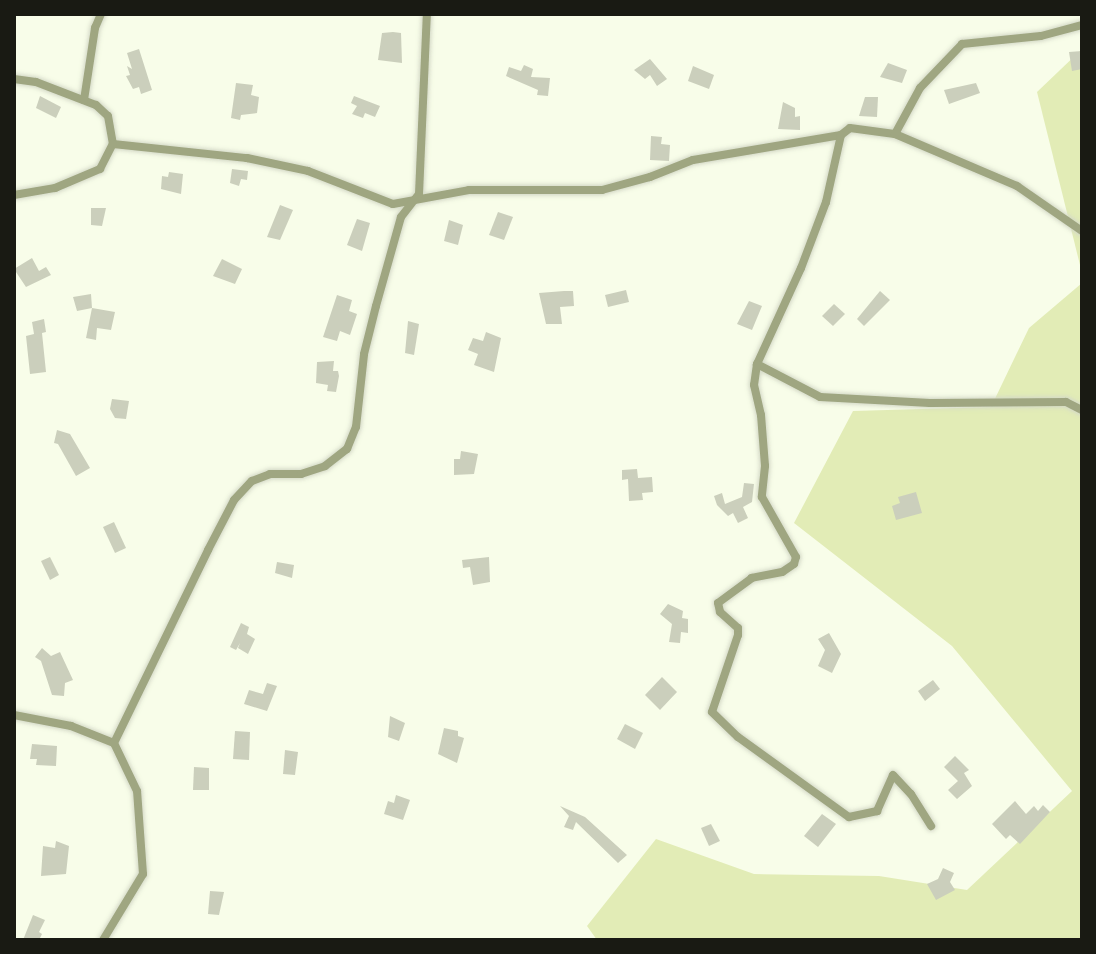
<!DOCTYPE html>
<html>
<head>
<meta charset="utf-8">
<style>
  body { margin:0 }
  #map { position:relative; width:1096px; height:954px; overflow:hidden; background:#f8fde9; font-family:"Playfair Display",serif }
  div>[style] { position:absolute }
  .green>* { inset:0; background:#e2ecb6 }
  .building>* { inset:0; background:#cbcfbc }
  .roads { filter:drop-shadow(0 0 2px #d4d9c7) drop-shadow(0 0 2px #d4d9c7) }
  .minor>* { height:8px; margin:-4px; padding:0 4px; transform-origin:4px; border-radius:4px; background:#9fa681 }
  span { translate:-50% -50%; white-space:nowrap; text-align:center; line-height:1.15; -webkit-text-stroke:6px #f8fde9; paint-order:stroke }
  .frame { position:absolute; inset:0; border:16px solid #191a13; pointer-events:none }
</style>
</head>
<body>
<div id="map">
  <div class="green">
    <i style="clip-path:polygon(1082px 49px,1082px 273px,1037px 92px)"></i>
    <i style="clip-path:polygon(1082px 283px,1082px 940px,597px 940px,587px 926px,656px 839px,754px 874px,879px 876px,967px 890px,1072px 791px,952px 646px,794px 523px,853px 411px,991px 407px,1029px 328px)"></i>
  </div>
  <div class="building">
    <i style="clip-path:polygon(393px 32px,401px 33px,402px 63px,378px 60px,382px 33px)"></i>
    <i style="clip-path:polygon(139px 49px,152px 90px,141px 94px,139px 87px,133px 89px,126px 76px,130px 75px,127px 66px,132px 69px,127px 53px)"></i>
    <i style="clip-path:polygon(1082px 51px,1082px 69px,1072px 71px,1069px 52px)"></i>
    <i style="clip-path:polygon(650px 59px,667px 79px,657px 86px,650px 75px,645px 79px,634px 70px)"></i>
    <i style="clip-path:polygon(888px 63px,907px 70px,902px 83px,880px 77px)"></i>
    <i style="clip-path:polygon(524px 65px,533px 69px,531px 77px,550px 78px,548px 96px,537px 95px,538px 90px,506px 76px,509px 67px,521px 71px)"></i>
    <i style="clip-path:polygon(693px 66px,714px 75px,709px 89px,688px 81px)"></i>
    <i style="clip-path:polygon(236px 83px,253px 85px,251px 95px,259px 97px,257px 113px,241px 115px,240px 120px,231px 118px)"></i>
    <i style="clip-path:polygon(976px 83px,980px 93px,949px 104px,944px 90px)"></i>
    <i style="clip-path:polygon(40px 96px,61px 107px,56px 118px,36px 108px)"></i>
    <i style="clip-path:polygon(354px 96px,380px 106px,375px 117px,365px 113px,363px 118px,352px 114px,357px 106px,351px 103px)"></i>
    <i style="clip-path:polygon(865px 97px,878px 97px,877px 117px,859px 116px)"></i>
    <i style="clip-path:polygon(783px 102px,795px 108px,795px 117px,800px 116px,800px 130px,778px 129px)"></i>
    <i style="clip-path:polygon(651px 136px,662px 137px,661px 144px,670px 145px,669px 161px,650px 160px)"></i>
    <i style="clip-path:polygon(232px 169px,248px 171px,247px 180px,241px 179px,239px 186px,230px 183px)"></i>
    <i style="clip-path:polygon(169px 172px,183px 174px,181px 194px,161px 189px,162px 176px,168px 177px)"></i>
    <i style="clip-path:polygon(280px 205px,293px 210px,280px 240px,267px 237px)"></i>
    <i style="clip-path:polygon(91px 208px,106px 208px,102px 226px,91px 225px)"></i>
    <i style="clip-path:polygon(498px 212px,513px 217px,504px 240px,489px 235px)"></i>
    <i style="clip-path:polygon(357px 219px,370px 223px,362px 251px,347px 245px)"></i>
    <i style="clip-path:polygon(449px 220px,463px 225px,458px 245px,444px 241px)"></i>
    <i style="clip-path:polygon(32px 258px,39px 271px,46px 267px,51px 275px,26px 287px,14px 269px)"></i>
    <i style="clip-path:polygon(222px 259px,242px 269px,235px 284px,213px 276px)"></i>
    <i style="clip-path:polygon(626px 290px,629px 302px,608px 307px,605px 295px)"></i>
    <i style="clip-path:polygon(564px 291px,573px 291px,574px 306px,560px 307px,562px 324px,546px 324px,539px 293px)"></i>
    <i style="clip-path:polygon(880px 291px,890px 300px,864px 326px,857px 319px)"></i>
    <i style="clip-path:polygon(91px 294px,92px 308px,115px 312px,111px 330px,97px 328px,96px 340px,86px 338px,92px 308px,77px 311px,73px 297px)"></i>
    <i style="clip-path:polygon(337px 295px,352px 300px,349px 311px,357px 314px,350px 335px,340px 331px,337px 341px,323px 337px)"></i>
    <i style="clip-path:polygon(749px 301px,762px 306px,752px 330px,737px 324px)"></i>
    <i style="clip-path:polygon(834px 304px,845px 314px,833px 326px,822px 316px)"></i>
    <i style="clip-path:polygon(44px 319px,46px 332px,42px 333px,46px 372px,30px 374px,26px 336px,34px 334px,32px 322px)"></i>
    <i style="clip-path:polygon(408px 321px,419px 324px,414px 355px,405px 353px)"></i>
    <i style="clip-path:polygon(486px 332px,501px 338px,494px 372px,474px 365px,478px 354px,468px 350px,473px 338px,483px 341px)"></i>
    <i style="clip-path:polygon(334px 361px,333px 371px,338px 371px,339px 376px,336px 392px,327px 391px,328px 385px,316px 383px,317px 362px)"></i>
    <i style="clip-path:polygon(112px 399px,129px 401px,126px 419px,115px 418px,110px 409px)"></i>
    <i style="clip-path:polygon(57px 430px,70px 434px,90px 468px,76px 476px,58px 444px,54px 443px)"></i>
    <i style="clip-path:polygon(461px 451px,478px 454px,474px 474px,454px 475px,454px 459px,460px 459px)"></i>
    <i style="clip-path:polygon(637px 469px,638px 478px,652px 477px,653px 492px,642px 493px,643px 500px,629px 501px,628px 479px,622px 480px,622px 470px)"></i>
    <i style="clip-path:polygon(744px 483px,754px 484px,752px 502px,743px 507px,748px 518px,738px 523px,733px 513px,728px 516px,717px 505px,714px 496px,722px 493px,725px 504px,742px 497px)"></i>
    <i style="clip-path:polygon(916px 492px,922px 513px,896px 520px,892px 506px,900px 503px,898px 497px)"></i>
    <i style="clip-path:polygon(114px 522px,126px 548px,115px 553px,103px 527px)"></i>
    <i style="clip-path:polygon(50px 557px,59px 575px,50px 580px,41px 561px)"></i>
    <i style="clip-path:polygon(489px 557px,490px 582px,473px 585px,470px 567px,463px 568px,462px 560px)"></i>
    <i style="clip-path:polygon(277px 562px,294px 565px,292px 578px,275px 573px)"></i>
    <i style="clip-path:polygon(668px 604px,683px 611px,682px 618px,688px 619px,688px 633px,681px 632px,680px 643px,669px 642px,672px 624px,660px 614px)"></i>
    <i style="clip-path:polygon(241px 623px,249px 627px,247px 634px,255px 639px,248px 654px,238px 648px,240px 643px,236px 650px,230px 647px)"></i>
    <i style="clip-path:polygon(829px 633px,841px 654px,832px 673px,818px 666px,825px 650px,818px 639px)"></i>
    <i style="clip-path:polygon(42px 648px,51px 656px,60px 652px,73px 680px,65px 683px,64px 696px,52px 695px,41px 661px,35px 657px)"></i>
    <i style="clip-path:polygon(662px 677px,677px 692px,660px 710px,645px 695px)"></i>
    <i style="clip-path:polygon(933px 680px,940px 689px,925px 701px,918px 691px)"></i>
    <i style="clip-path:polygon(267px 683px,277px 686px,267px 711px,244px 704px,249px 690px,263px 694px)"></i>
    <i style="clip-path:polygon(390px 716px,405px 723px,399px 741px,388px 737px)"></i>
    <i style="clip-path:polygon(625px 724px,643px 733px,635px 749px,617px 739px)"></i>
    <i style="clip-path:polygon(444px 728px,458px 731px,458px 736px,464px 738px,457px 763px,438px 754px)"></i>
    <i style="clip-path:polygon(235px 731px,250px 732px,249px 760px,233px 759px)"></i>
    <i style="clip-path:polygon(32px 744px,57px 746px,56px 766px,36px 765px,37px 759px,30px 759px)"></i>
    <i style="clip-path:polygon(285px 750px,298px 752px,295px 775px,283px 774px)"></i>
    <i style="clip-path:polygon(955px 756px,969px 770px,964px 773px,972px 786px,957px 799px,948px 790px,958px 781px,944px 767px)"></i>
    <i style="clip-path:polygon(194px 767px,209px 768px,209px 790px,193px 790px)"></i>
    <i style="clip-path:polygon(396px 795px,410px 800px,403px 820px,384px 814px,388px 801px,394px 803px)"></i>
    <i style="clip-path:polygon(1015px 801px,1026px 814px,1034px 806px,1038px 811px,1043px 805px,1050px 812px,1020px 844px,1010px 835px,1006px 839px,992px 824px)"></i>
    <i style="clip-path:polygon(560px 806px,585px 817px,627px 855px,618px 863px,576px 822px,573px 830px,564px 827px,569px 816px)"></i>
    <i style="clip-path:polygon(822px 814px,836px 824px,818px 847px,804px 836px)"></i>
    <i style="clip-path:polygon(711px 824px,720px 841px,709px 846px,701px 828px)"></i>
    <i style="clip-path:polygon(56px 841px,69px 846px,66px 874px,41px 876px,43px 846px,55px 848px)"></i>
    <i style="clip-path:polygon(943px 868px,954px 873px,950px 882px,955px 890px,936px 900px,927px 884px,938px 879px)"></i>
    <i style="clip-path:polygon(210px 891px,224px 892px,219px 915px,208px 914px)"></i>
    <i style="clip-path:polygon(33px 915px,45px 920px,39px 932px,42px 934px,39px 940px,23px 940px)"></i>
  </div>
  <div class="roads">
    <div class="minor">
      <i style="left:14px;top:79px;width:22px;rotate:8deg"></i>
      <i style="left:36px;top:82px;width:64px;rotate:21deg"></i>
      <i style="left:96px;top:105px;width:16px;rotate:43deg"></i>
      <i style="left:108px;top:116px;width:28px;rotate:80deg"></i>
      <i style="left:113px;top:144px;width:135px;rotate:6deg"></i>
      <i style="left:247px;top:158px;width:62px;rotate:12deg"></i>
      <i style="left:308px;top:171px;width:91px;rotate:21.2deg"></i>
      <i style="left:393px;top:204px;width:77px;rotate:-10.4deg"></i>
      <i style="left:469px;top:190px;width:133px"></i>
      <i style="left:602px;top:190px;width:50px;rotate:-15.2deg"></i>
      <i style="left:650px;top:177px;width:46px;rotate:-21.6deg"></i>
      <i style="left:693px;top:160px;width:150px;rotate:-9.6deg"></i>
      <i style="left:841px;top:135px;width:11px;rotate:-38deg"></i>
      <i style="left:850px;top:128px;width:45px;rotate:7.6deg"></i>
      <i style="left:895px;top:134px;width:133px;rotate:23.1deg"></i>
      <i style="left:1017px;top:186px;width:79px;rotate:34.7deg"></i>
      <i style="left:84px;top:100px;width:73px;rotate:-81.3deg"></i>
      <i style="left:95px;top:28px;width:15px;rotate:-67deg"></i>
      <i style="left:895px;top:134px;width:52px;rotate:-61.5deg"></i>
      <i style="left:920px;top:88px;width:61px;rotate:-46.3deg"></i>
      <i style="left:962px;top:44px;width:79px;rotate:-5.8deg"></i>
      <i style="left:1041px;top:36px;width:42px;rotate:-15deg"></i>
      <i style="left:841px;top:135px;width:69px;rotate:102.6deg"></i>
      <i style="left:826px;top:202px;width:71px;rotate:110.7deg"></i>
      <i style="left:801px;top:268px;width:106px;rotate:114.6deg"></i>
      <i style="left:757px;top:364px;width:71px;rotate:27.6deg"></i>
      <i style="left:820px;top:397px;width:110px;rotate:3.1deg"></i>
      <i style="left:930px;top:403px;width:136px;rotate:-0.4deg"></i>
      <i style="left:1066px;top:402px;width:18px;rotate:27deg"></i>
      <i style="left:14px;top:195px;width:42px;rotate:-9.7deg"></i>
      <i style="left:55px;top:188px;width:49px;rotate:-22.9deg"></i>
      <i style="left:100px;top:169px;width:28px;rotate:-63deg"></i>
      <i style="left:757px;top:364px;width:21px;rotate:98deg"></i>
      <i style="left:754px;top:385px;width:31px;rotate:77deg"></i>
      <i style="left:761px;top:415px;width:51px;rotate:85.5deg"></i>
      <i style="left:765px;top:466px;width:31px;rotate:96deg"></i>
      <i style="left:762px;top:497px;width:69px;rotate:60.5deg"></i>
      <i style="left:796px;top:557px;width:7px;rotate:106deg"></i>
      <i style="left:794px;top:564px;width:14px;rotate:146deg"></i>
      <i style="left:782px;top:572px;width:31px;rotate:169deg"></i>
      <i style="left:752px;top:578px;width:42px;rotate:143.7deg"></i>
      <i style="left:718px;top:603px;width:9px;rotate:77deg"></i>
      <i style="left:720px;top:612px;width:24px;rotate:42deg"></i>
      <i style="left:738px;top:628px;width:7px;rotate:90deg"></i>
      <i style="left:738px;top:635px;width:81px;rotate:108.7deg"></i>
      <i style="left:712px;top:712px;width:36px;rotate:44deg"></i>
      <i style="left:738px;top:737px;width:137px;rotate:35.8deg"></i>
      <i style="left:849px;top:817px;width:29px;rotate:-12deg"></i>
      <i style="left:877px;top:811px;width:39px;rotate:-66deg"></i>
      <i style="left:893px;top:775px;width:26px;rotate:47deg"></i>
      <i style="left:911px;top:794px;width:38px;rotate:58deg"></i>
      <i style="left:14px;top:715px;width:58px;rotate:10.9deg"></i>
      <i style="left:71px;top:726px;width:46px;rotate:21.6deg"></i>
      <i style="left:103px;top:940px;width:77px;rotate:-58.8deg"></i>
      <i style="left:143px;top:874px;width:83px;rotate:-94.1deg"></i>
      <i style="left:137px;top:791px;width:53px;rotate:-115.6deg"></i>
      <i style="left:114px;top:743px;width:215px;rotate:-64deg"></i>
      <i style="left:208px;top:550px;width:56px;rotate:-62.5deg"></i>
      <i style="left:234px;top:500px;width:26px;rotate:-47deg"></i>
      <i style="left:252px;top:481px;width:19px;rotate:-21deg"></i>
      <i style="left:270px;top:474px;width:31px"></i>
      <i style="left:301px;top:474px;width:25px;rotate:-18deg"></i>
      <i style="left:325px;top:466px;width:28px;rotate:-38deg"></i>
      <i style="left:347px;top:449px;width:24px;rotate:-68deg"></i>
      <i style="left:356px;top:427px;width:73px;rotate:-83.7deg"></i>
      <i style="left:364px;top:354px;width:49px;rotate:-76deg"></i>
      <i style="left:376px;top:306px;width:92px;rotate:-74.3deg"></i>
      <i style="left:401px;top:217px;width:29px;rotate:-52deg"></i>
      <i style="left:419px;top:194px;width:180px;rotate:-87.5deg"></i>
    </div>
  </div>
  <div class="frame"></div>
</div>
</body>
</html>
